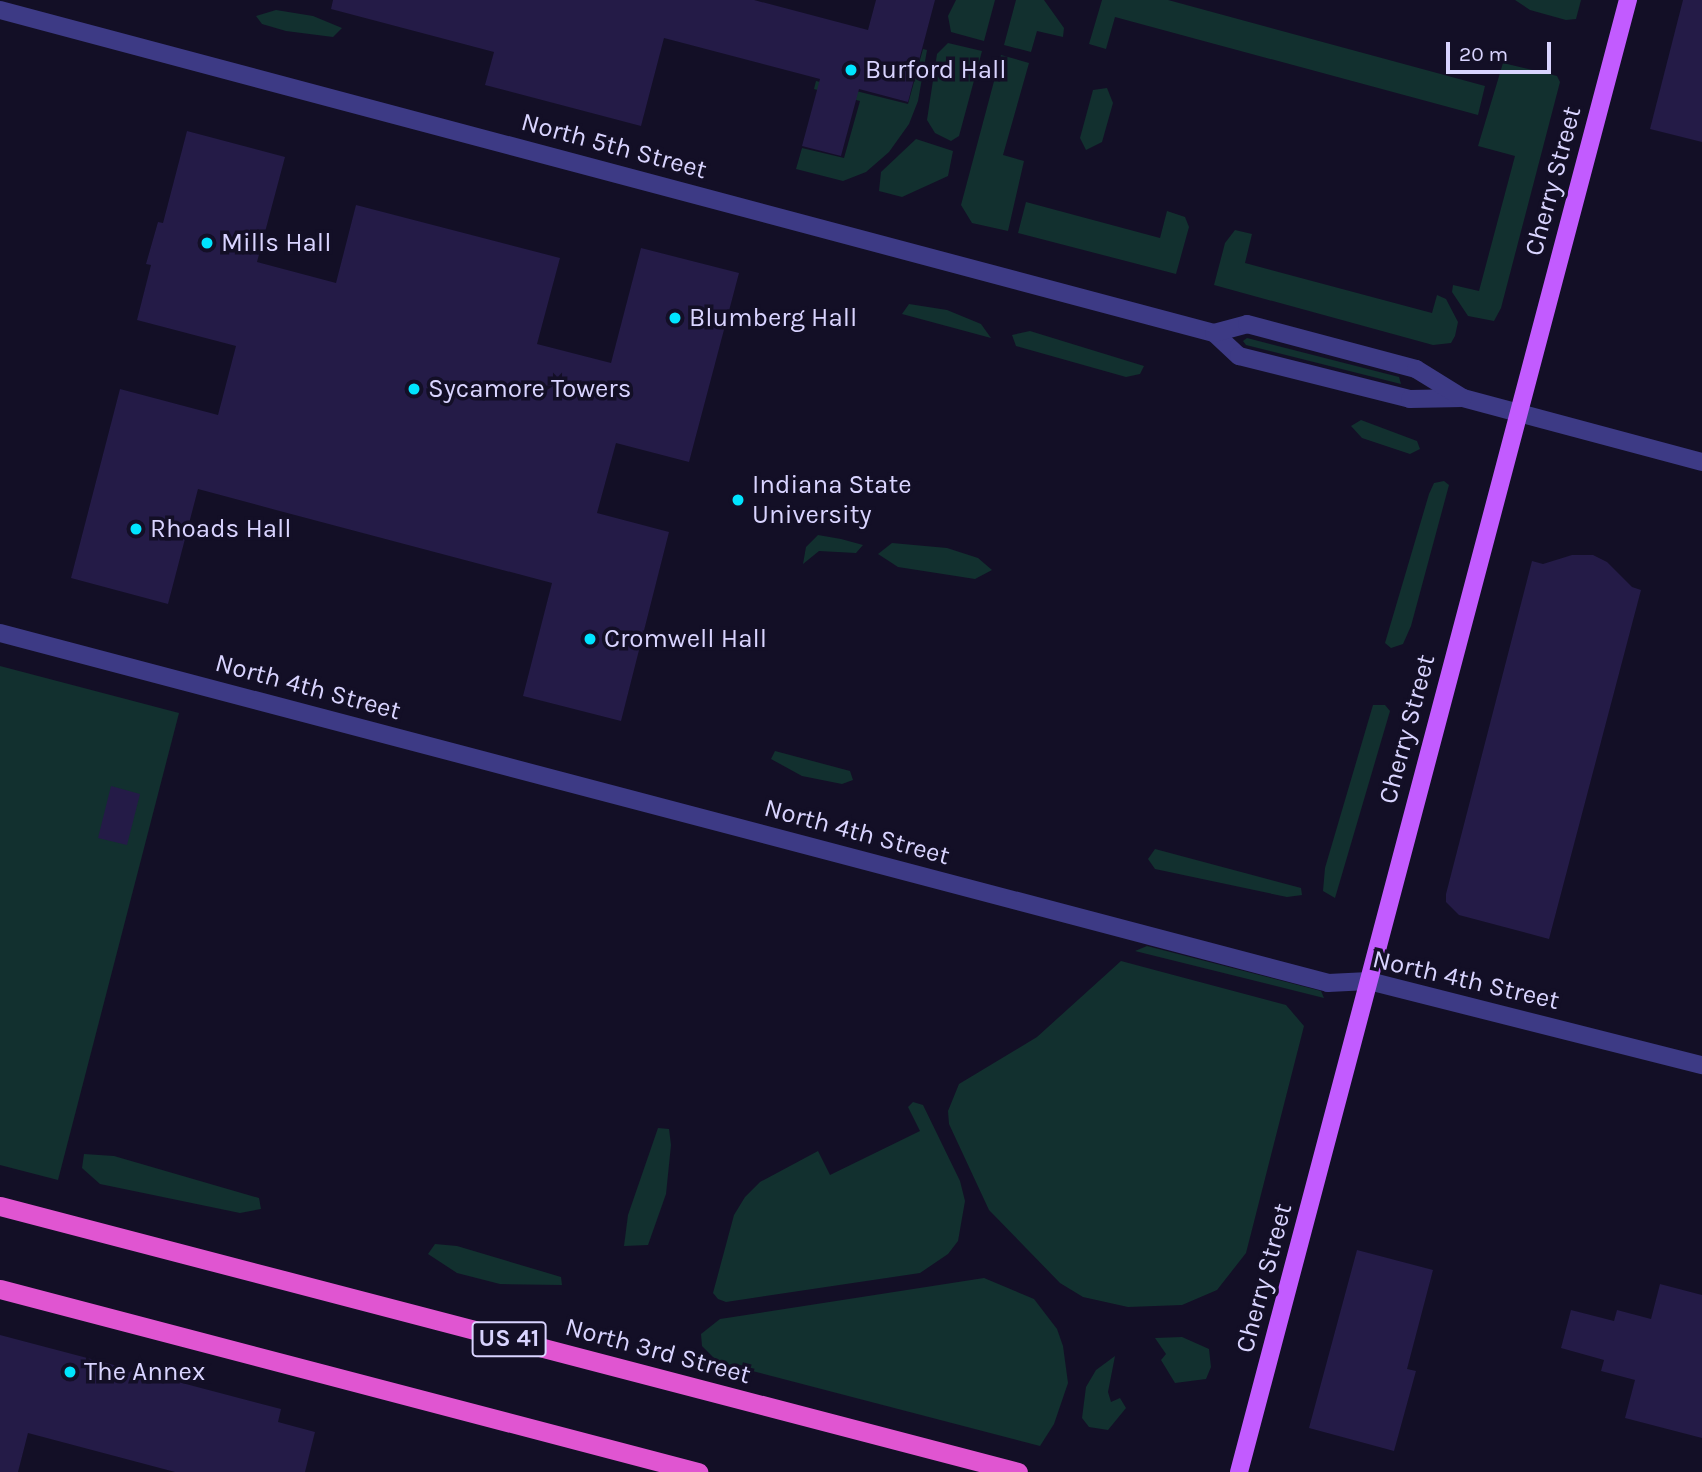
<!DOCTYPE html>
<html>
<head>
<meta charset="utf-8">
<style>
  body { margin:0 }
  #map { position:relative; width:1702px; height:1472px; overflow:hidden; background:#130f26; font-family:Karla,sans-serif }
  div>[style] { position:absolute }
  .green>* { inset:0; background:#12302f }
  .building>* { inset:0; background:#241b47 }
  .minor>* { height:18px; margin:-9px; padding:0 9px; transform-origin:9px; border-radius:9px; background:#3d3a85 }
  .primary>* { height:18px; margin:-9px; padding:0 9px; transform-origin:9px; border-radius:9px; background:#c25bff }
  .trunk>* { height:19px; margin:-9.5px; padding:0 9.5px; transform-origin:9.5px; border-radius:9.5px; background:#e055d1 }
  .dots>* { width:19px; height:19px; translate:-50% -50%; box-sizing:border-box; border:4px solid #130f26; border-radius:50% }
  span { translate:-50% -50%; white-space:nowrap; text-align:center; line-height:1.15; -webkit-text-stroke:7px #130f26; paint-order:stroke }
  .shield-label span { padding:2px 5px; background:#130f26; border:2px solid; border-radius:5px; -webkit-text-stroke-width:0 }
  .shield-label { font-size:24px; color:#d9d4ff; font-weight:700 }
  .poi-label { font-size:26px; color:#d9d4ff }
  .left { translate:0 -50%; text-align:left }
  .street-label { font-size:26px; color:#d9d4ff }
  .scale { position:absolute; left:1446px; top:42px; width:105px; height:32px; box-sizing:border-box; border:4px solid #d9d4ff; border-top:0; padding-left:9px; font-size:21px; line-height:24px; white-space:nowrap; color:#d9d4ff; -webkit-text-stroke:5px #130f26; paint-order:stroke }
</style>
</head>
<body>
<div id="map">
  <div class="green">
    <i style="clip-path:polygon(956px 0,995px 0,984px 41px,951px 32px,948px 16px)"></i>
    <i style="clip-path:polygon(1016px 0,1044px 0,1064px 28px,1063px 37px,1037px 31px,1031px 52px,1004px 45px)"></i>
    <i style="clip-path:polygon(1102px 0,1168px 0,1485px 86px,1478px 115px,1115px 17px,1106px 49px,1089px 44px)"></i>
    <i style="clip-path:polygon(1515px 0,1581px 0,1576px 19px,1566px 20px,1530px 10px)"></i>
    <i style="clip-path:polygon(276px 10px,313px 16px,342px 28px,333px 37px,286px 31px,262px 24px,256px 16px)"></i>
    <i style="clip-path:polygon(948px 43px,982px 51px,959px 136px,951px 141px,935px 133px,927px 120px,937px 54px)"></i>
    <i style="clip-path:polygon(923px 49px,927px 50px,918px 101px,909px 124px,889px 152px,866px 172px,843px 181px,796px 169px,802px 148px,844px 158px,860px 101px,814px 89px,816px 81px,908px 104px)"></i>
    <i style="clip-path:polygon(1001px 55px,1029px 63px,1003px 155px,1024px 161px,1008px 231px,972px 223px,961px 205px)"></i>
    <i style="clip-path:polygon(1503px 63px,1557px 76px,1560px 82px,1501px 308px,1494px 321px,1468px 316px,1452px 292px,1453px 285px,1479px 291px,1515px 156px,1478px 146px)"></i>
    <i style="clip-path:polygon(1107px 88px,1113px 103px,1102px 142px,1086px 150px,1080px 138px,1093px 90px)"></i>
    <i style="clip-path:polygon(916px 139px,953px 151px,948px 176px,902px 197px,879px 191px,881px 172px)"></i>
    <i style="clip-path:polygon(1026px 202px,1160px 238px,1167px 211px,1185px 217px,1189px 227px,1176px 274px,1018px 233px)"></i>
    <i style="clip-path:polygon(1235px 230px,1252px 234px,1245px 263px,1432px 313px,1437px 295px,1446px 299px,1458px 322px,1455px 336px,1451px 343px,1433px 345px,1214px 285px,1225px 243px)"></i>
    <i style="clip-path:polygon(909px 304px,947px 310px,981px 324px,991px 338px,902px 314px)"></i>
    <i style="clip-path:polygon(1030px 331px,1144px 366px,1140px 374px,1126px 377px,1016px 346px,1012px 335px)"></i>
    <i style="clip-path:polygon(1247px 338px,1399px 377px,1401px 384px,1246px 345px,1243px 341px)"></i>
    <i style="clip-path:polygon(1361px 420px,1417px 441px,1420px 449px,1410px 454px,1362px 438px,1351px 426px)"></i>
    <i style="clip-path:polygon(1444px 481px,1449px 485px,1411px 626px,1403px 644px,1391px 648px,1385px 643px,1429px 494px,1434px 483px)"></i>
    <i style="clip-path:polygon(818px 535px,841px 539px,863px 545px,856px 553px,819px 551px,803px 564px,806px 547px)"></i>
    <i style="clip-path:polygon(892px 543px,947px 548px,978px 558px,992px 570px,975px 579px,898px 567px,878px 554px)"></i>
    <i style="clip-path:polygon(0 666px,179px 713px,58px 1180px,0 1165px)"></i>
    <i style="clip-path:polygon(1373px 705px,1385px 705px,1390px 711px,1335px 898px,1323px 891px,1325px 868px)"></i>
    <i style="clip-path:polygon(775px 751px,850px 771px,853px 780px,842px 784px,802px 776px,771px 759px)"></i>
    <i style="clip-path:polygon(1155px 849px,1301px 888px,1302px 895px,1287px 897px,1155px 869px,1148px 859px)"></i>
    <i style="clip-path:polygon(1147px 946px,1321px 991px,1324px 998px,1135px 951px)"></i>
    <i style="clip-path:polygon(1121px 961px,1286px 1005px,1304px 1026px,1246px 1253px,1217px 1290px,1182px 1305px,1128px 1307px,1083px 1297px,1060px 1283px,989px 1210px,949px 1124px,948px 1111px,959px 1084px,1037px 1037px)"></i>
    <i style="clip-path:polygon(913px 1102px,923px 1105px,960px 1181px,965px 1201px,958px 1241px,948px 1254px,920px 1273px,726px 1302px,718px 1299px,713px 1293px,734px 1215px,745px 1197px,760px 1182px,818px 1151px,830px 1175px,920px 1131px,908px 1107px)"></i>
    <i style="clip-path:polygon(658px 1128px,669px 1129px,671px 1145px,666px 1194px,648px 1245px,624px 1246px,628px 1215px)"></i>
    <i style="clip-path:polygon(84px 1154px,114px 1156px,259px 1198px,261px 1209px,240px 1213px,100px 1184px,82px 1168px)"></i>
    <i style="clip-path:polygon(435px 1244px,457px 1246px,561px 1277px,562px 1285px,500px 1284px,457px 1273px,428px 1254px)"></i>
    <i style="clip-path:polygon(984px 1278px,1034px 1299px,1057px 1329px,1063px 1346px,1068px 1383px,1054px 1424px,1040px 1446px,718px 1362px,702px 1346px,701px 1334px,720px 1319px)"></i>
    <i style="clip-path:polygon(1182px 1337px,1209px 1349px,1211px 1367px,1206px 1379px,1175px 1383px,1161px 1360px,1166px 1354px,1155px 1338px)"></i>
    <i style="clip-path:polygon(1115px 1356px,1108px 1392px,1111px 1402px,1120px 1398px,1126px 1408px,1108px 1430px,1089px 1427px,1082px 1418px,1086px 1387px,1096px 1370px)"></i>
  </div>
  <div class="building">
    <i style="clip-path:polygon(333px 0,754px 0,868px 30px,876px 0,935px 0,908px 102px,859px 89px,841px 156px,802px 146px,820px 79px,664px 38px,641px 126px,485px 85px,494px 52px,331px 9px)"></i>
    <i style="clip-path:polygon(1683px 0,1702px 0,1702px 142px,1650px 129px)"></i>
    <i style="clip-path:polygon(187px 131px,285px 157px,257px 262px,336px 283px,356px 205px,560px 258px,537px 344px,611px 363px,641px 248px,739px 273px,689px 462px,616px 443px,597px 513px,669px 532px,621px 721px,523px 696px,552px 583px,276px 510px,198px 489px,168px 604px,71px 578px,120px 389px,218px 415px,236px 346px,137px 320px,151px 265px,146px 264px,158px 222px,163px 223px)"></i>
    <i style="clip-path:polygon(1572px 555px,1593px 555px,1607px 562px,1632px 587px,1641px 590px,1549px 939px,1459px 915px,1446px 902px,1446px 894px,1532px 561px,1543px 564px)"></i>
    <i style="clip-path:polygon(111px 786px,140px 794px,127px 845px,98px 838px)"></i>
    <i style="clip-path:polygon(1357px 1250px,1433px 1270px,1407px 1369px,1416px 1371px,1394px 1451px,1309px 1428px)"></i>
    <i style="clip-path:polygon(1660px 1284px,1702px 1295px,1702px 1438px,1625px 1418px,1635px 1380px,1601px 1371px,1604px 1360px,1561px 1348px,1571px 1310px,1614px 1321px,1617px 1310px,1651px 1319px)"></i>
    <i style="clip-path:polygon(0 1335px,281px 1409px,278px 1422px,315px 1432px,305px 1472px,175px 1472px,28px 1433px,18px 1472px,0 1472px)"></i>
  </div>
  <div class="minor">
    <i style="left:0;top:10px;width:1256px;rotate:14.9deg"></i>
    <i style="left:1214px;top:333px;width:34px;rotate:43deg"></i>
    <i style="left:1239px;top:356px;width:176px;rotate:14.1deg"></i>
    <i style="left:1410px;top:399px;width:53px;rotate:-1.1deg"></i>
    <i style="left:1463px;top:398px;width:247px;rotate:15deg"></i>
    <i style="left:1214px;top:333px;width:34px;rotate:-15deg"></i>
    <i style="left:1247px;top:324px;width:175px;rotate:14.9deg"></i>
    <i style="left:1416px;top:369px;width:55px;rotate:31.7deg"></i>
    <i style="left:0;top:633px;width:1373px;rotate:14.76deg"></i>
    <i style="left:1328px;top:983px;width:41px;rotate:-2.8deg"></i>
    <i style="left:1369px;top:981px;width:343px;rotate:14.2deg"></i>
  </div>
  <div class="primary">
    <i style="left:1239px;top:1472px;width:1523px;rotate:-75.2deg"></i>
  </div>
  <div class="trunk">
    <i style="left:0;top:1206px;width:1052px;rotate:14.64deg"></i>
    <i style="left:0;top:1289px;width:722px;rotate:14.69deg"></i>
  </div>
  <div class="dots">
    <i style="left:851px;top:70px;background:#00e5ff"></i>
    <i style="left:207px;top:243px;background:#00e5ff"></i>
    <i style="left:675px;top:318px;background:#00e5ff"></i>
    <i style="left:414px;top:389px;background:#00e5ff"></i>
    <i style="left:738px;top:500px;background:#00e5ff"></i>
    <i style="left:136px;top:529px;background:#00e5ff"></i>
    <i style="left:590px;top:639px;background:#00e5ff"></i>
    <i style="left:70px;top:1372px;background:#00e5ff"></i>
  </div>
  <div class="shield-label">
    <span style="left:509px;top:1339px">US 41</span>
  </div>
  <div class="poi-label">
    <span class="left" style="left:865px;top:70px">Burford Hall</span>
    <span class="left" style="left:221px;top:243px">Mills Hall</span>
    <span class="left" style="left:689px;top:318px">Blumberg Hall</span>
    <span class="left" style="left:428px;top:389px">Sycamore Towers</span>
    <span class="left" style="left:752px;top:500px">Indiana State<br>University</span>
    <span class="left" style="left:150px;top:529px">Rhoads Hall</span>
    <span class="left" style="left:604px;top:639px">Cromwell Hall</span>
    <span class="left" style="left:84px;top:1372px">The Annex</span>
  </div>
  <div class="street-label">
    <span style="left:614px;top:146px;rotate:15deg">North 5th Street</span>
    <span style="left:1553px;top:181px;rotate:-75deg">Cherry Street</span>
    <span style="left:308px;top:687px;rotate:15deg">North 4th Street</span>
    <span style="left:1407px;top:729px;rotate:-75deg">Cherry Street</span>
    <span style="left:857px;top:832px;rotate:15deg">North 4th Street</span>
    <span style="left:1466px;top:980px;rotate:13deg">North 4th Street</span>
    <span style="left:1264px;top:1278px;rotate:-75deg">Cherry Street</span>
    <span style="left:658px;top:1351px;rotate:15deg">North 3rd Street</span>
  </div>
  <div class="scale">20 m</div>
</div>
</body>
</html>
